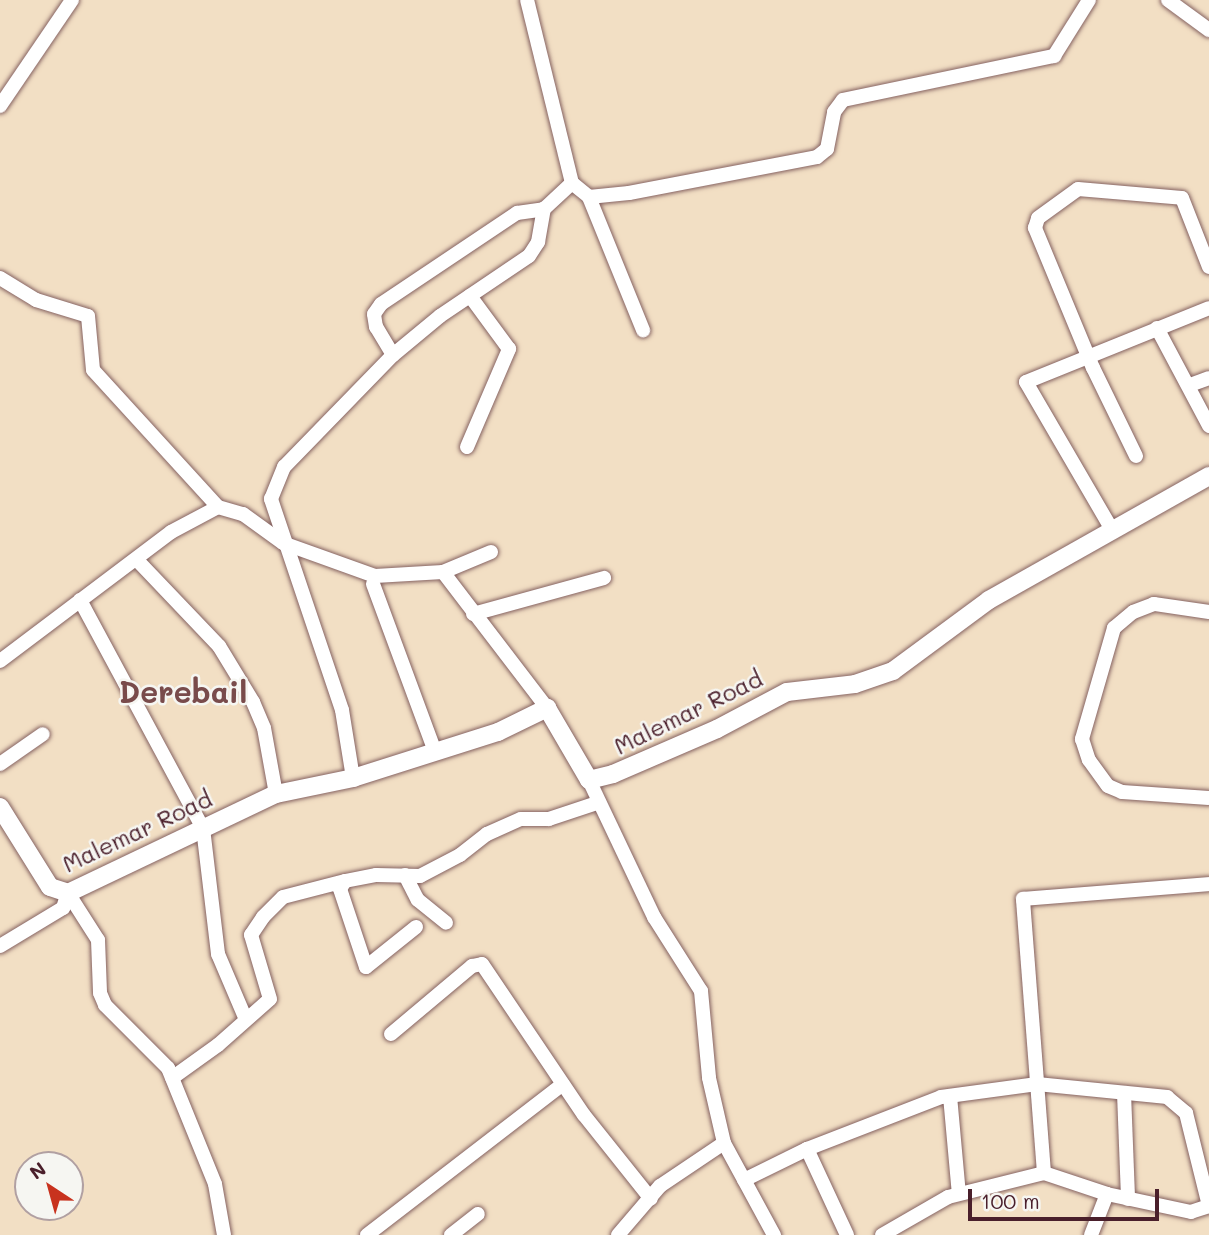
<!DOCTYPE html>
<html>
<head>
<meta charset="utf-8">
<style>
  body { margin:0 }
  #map { position:relative; width:1209px; height:1235px; overflow:hidden; background:#f2dfc4; font-family:Mali,sans-serif }
  div>[style] { position:absolute }
  .roads { filter:drop-shadow(0 0 2px #856261) drop-shadow(0 0 2px #856261) }
  .minor>* { height:14px; margin:-7px; padding:0 7px; transform-origin:7px; border-radius:7px; background:#fff }
  .tertiary>* { height:18px; margin:-9px; padding:0 9px; transform-origin:9px; border-radius:9px; background:#fff }
  span { translate:-50% -50%; white-space:nowrap; text-align:center; line-height:1.15; -webkit-text-stroke:5px #f6f6f2; paint-order:stroke }
  .street-label { font-size:23px; color:#4a1f2b }
  .district-label { font-size:30px; color:#794b4b; font-weight:700 }
  .north { position:absolute; left:14px; top:1151px; width:70px; height:70px; box-sizing:border-box; background:#f6f6f2; border:2px solid #b1a0a2; border-radius:50%; rotate:324deg; font-size:19px; font-weight:700; line-height:28px; text-align:center; color:#4a1f2b }
  .north::after { content:''; display:block; margin:auto; width:24px; height:32px; background:#c8321e; clip-path:polygon(50% 0,100% 100%,50% 72%,0 100%) }
  .scale { position:absolute; left:968px; top:1189px; width:191px; height:32px; box-sizing:border-box; border:4px solid #4a1f2b; border-top:0; padding-left:9px; font-size:21px; line-height:24px; white-space:nowrap; color:#4a1f2b; -webkit-text-stroke:5px #f6f6f2; paint-order:stroke }
</style>
</head>
<body>
<div id="map">
  <div class="roads">
    <div class="minor">
      <i style="left:1168px;top:0;width:51px;rotate:36.2deg"></i>
      <i style="left:0;top:106px;width:128px;rotate:-55.8deg"></i>
      <i style="left:572px;top:183px;width:22px;rotate:39deg"></i>
      <i style="left:589px;top:197px;width:40px;rotate:-5.7deg"></i>
      <i style="left:629px;top:193px;width:191px;rotate:-10.8deg"></i>
      <i style="left:817px;top:157px;width:13px;rotate:-39deg"></i>
      <i style="left:827px;top:149px;width:38px;rotate:-79deg"></i>
      <i style="left:834px;top:112px;width:15px;rotate:-53deg"></i>
      <i style="left:843px;top:100px;width:216px;rotate:-11.8deg"></i>
      <i style="left:1054px;top:56px;width:66px;rotate:-58deg"></i>
      <i style="left:589px;top:197px;width:144px;rotate:67.9deg"></i>
      <i style="left:0;top:278px;width:42px;rotate:31.4deg"></i>
      <i style="left:36px;top:300px;width:54px;rotate:17.1deg"></i>
      <i style="left:88px;top:316px;width:54px;rotate:84.7deg"></i>
      <i style="left:93px;top:370px;width:185px;rotate:47.6deg"></i>
      <i style="left:1157px;top:328px;width:111px;rotate:62deg"></i>
      <i style="left:393px;top:355px;width:33px;rotate:-121deg"></i>
      <i style="left:376px;top:327px;width:13px;rotate:-99deg"></i>
      <i style="left:374px;top:314px;width:12px;rotate:-55deg"></i>
      <i style="left:381px;top:304px;width:164px;rotate:-33.8deg"></i>
      <i style="left:517px;top:213px;width:27px;rotate:-8deg"></i>
      <i style="left:1190px;top:385px;width:20px;rotate:-20deg"></i>
      <i style="left:467px;top:447px;width:107px;rotate:-66.8deg"></i>
      <i style="left:509px;top:349px;width:66px;rotate:-126.3deg"></i>
      <i style="left:1136px;top:456px;width:98px;rotate:-116deg"></i>
      <i style="left:1093px;top:368px;width:152px;rotate:-112.5deg"></i>
      <i style="left:1035px;top:228px;width:10px;rotate:-73deg"></i>
      <i style="left:1038px;top:218px;width:49px;rotate:-35.9deg"></i>
      <i style="left:1078px;top:189px;width:104px;rotate:4.9deg"></i>
      <i style="left:1182px;top:198px;width:74px;rotate:68.6deg"></i>
      <i style="left:1111px;top:528px;width:169px;rotate:-120.2deg"></i>
      <i style="left:1026px;top:382px;width:197px;rotate:-22deg"></i>
      <i style="left:137px;top:560px;width:119px;rotate:46.4deg"></i>
      <i style="left:219px;top:646px;width:66px;rotate:58.7deg"></i>
      <i style="left:253px;top:702px;width:28px;rotate:67deg"></i>
      <i style="left:264px;top:728px;width:67px;rotate:79.7deg"></i>
      <i style="left:443px;top:572px;width:171px;rotate:52.6deg"></i>
      <i style="left:373px;top:584px;width:179px;rotate:69.7deg"></i>
      <i style="left:80px;top:600px;width:259px;rotate:61.7deg"></i>
      <i style="left:203px;top:828px;width:127px;rotate:83.2deg"></i>
      <i style="left:218px;top:954px;width:66px;rotate:66.9deg"></i>
      <i style="left:1209px;top:612px;width:56px;rotate:-171.7deg"></i>
      <i style="left:1154px;top:604px;width:22px;rotate:159deg"></i>
      <i style="left:1133px;top:612px;width:25px;rotate:140deg"></i>
      <i style="left:1114px;top:628px;width:116px;rotate:106.1deg"></i>
      <i style="left:1082px;top:739px;width:22px;rotate:72deg"></i>
      <i style="left:1089px;top:760px;width:32px;rotate:54deg"></i>
      <i style="left:1108px;top:786px;width:15px;rotate:23deg"></i>
      <i style="left:1122px;top:792px;width:87px;rotate:3.9deg"></i>
      <i style="left:473px;top:614px;width:136px;rotate:-15.4deg"></i>
      <i style="left:0;top:661px;width:214px;rotate:-37deg"></i>
      <i style="left:171px;top:532px;width:53px;rotate:-28deg"></i>
      <i style="left:218px;top:507px;width:26px;rotate:16deg"></i>
      <i style="left:243px;top:514px;width:49px;rotate:35.9deg"></i>
      <i style="left:283px;top:543px;width:98px;rotate:19.7deg"></i>
      <i style="left:375px;top:576px;width:68px;rotate:-3.4deg"></i>
      <i style="left:443px;top:572px;width:52px;rotate:-22.6deg"></i>
      <i style="left:0;top:764px;width:52px;rotate:-34.9deg"></i>
      <i style="left:353px;top:778px;width:69px;rotate:-99.2deg"></i>
      <i style="left:342px;top:710px;width:223px;rotate:-108.6deg"></i>
      <i style="left:271px;top:499px;width:35px;rotate:-68deg"></i>
      <i style="left:284px;top:467px;width:156px;rotate:-45.8deg"></i>
      <i style="left:393px;top:355px;width:61px;rotate:-39.7deg"></i>
      <i style="left:440px;top:316px;width:107px;rotate:-34deg"></i>
      <i style="left:529px;top:256px;width:17px;rotate:-57deg"></i>
      <i style="left:538px;top:242px;width:34px;rotate:-80deg"></i>
      <i style="left:544px;top:209px;width:38px;rotate:-43deg"></i>
      <i style="left:572px;top:183px;width:188px;rotate:-103.8deg"></i>
      <i style="left:589px;top:780px;width:152px;rotate:64.6deg"></i>
      <i style="left:654px;top:917px;width:88px;rotate:57.6deg"></i>
      <i style="left:701px;top:991px;width:87px;rotate:84.7deg"></i>
      <i style="left:709px;top:1078px;width:67px;rotate:77deg"></i>
      <i style="left:724px;top:1143px;width:105px;rotate:61.5deg"></i>
      <i style="left:405px;top:875px;width:28px;rotate:63deg"></i>
      <i style="left:418px;top:900px;width:36px;rotate:39deg"></i>
      <i style="left:68px;top:893px;width:56px;rotate:57.4deg"></i>
      <i style="left:98px;top:940px;width:53px;rotate:87.8deg"></i>
      <i style="left:100px;top:993px;width:13px;rotate:67deg"></i>
      <i style="left:105px;top:1005px;width:89px;rotate:45deg"></i>
      <i style="left:168px;top:1068px;width:125px;rotate:67.9deg"></i>
      <i style="left:215px;top:1184px;width:52px;rotate:80deg"></i>
      <i style="left:416px;top:927px;width:64px;rotate:141.3deg"></i>
      <i style="left:366px;top:967px;width:82px;rotate:-108.4deg"></i>
      <i style="left:340px;top:889px;width:9px;rotate:-58deg"></i>
      <i style="left:345px;top:881px;width:32px;rotate:-11deg"></i>
      <i style="left:376px;top:875px;width:44px;rotate:1.3deg"></i>
      <i style="left:420px;top:876px;width:45px;rotate:-27.7deg"></i>
      <i style="left:460px;top:855px;width:34px;rotate:-38deg"></i>
      <i style="left:487px;top:834px;width:37px;rotate:-24deg"></i>
      <i style="left:521px;top:819px;width:28px"></i>
      <i style="left:549px;top:819px;width:51px;rotate:-18.4deg"></i>
      <i style="left:0;top:946px;width:74px;rotate:-31.1deg"></i>
      <i style="left:63px;top:908px;width:16px;rotate:-72deg"></i>
      <i style="left:391px;top:1034px;width:106px;rotate:-40deg"></i>
      <i style="left:472px;top:966px;width:10px;rotate:-11deg"></i>
      <i style="left:482px;top:964px;width:182px;rotate:56deg"></i>
      <i style="left:584px;top:1115px;width:107px;rotate:51.4deg"></i>
      <i style="left:172px;top:1078px;width:57px;rotate:-35.7deg"></i>
      <i style="left:218px;top:1045px;width:69px;rotate:-41.5deg"></i>
      <i style="left:270px;top:999px;width:67px;rotate:-106.5deg"></i>
      <i style="left:251px;top:935px;width:22px;rotate:-56deg"></i>
      <i style="left:263px;top:917px;width:28px;rotate:-45deg"></i>
      <i style="left:283px;top:897px;width:64px;rotate:-14.5deg"></i>
      <i style="left:1124px;top:1093px;width:106px;rotate:87.8deg"></i>
      <i style="left:950px;top:1096px;width:98px;rotate:84.8deg"></i>
      <i style="left:744px;top:1180px;width:70px;rotate:-26.2deg"></i>
      <i style="left:367px;top:1235px;width:247px;rotate:-37.6deg"></i>
      <i style="left:451px;top:1235px;width:34px;rotate:-38deg"></i>
      <i style="left:618px;top:1235px;width:65px;rotate:-49.4deg"></i>
      <i style="left:660px;top:1186px;width:77px;rotate:-33.9deg"></i>
      <i style="left:847px;top:1235px;width:95px;rotate:-114.9deg"></i>
      <i style="left:807px;top:1149px;width:144px;rotate:-21.2deg"></i>
      <i style="left:941px;top:1097px;width:97px;rotate:-7.7deg"></i>
      <i style="left:1037px;top:1084px;width:131px;rotate:5.7deg"></i>
      <i style="left:1167px;top:1097px;width:25px;rotate:40deg"></i>
      <i style="left:1186px;top:1113px;width:96px;rotate:76.1deg"></i>
      <i style="left:1209px;top:1206px;width:19px;rotate:162deg"></i>
      <i style="left:1191px;top:1212px;width:86px;rotate:-167.9deg"></i>
      <i style="left:882px;top:1235px;width:76px;rotate:-29.9deg"></i>
      <i style="left:948px;top:1197px;width:99px;rotate:-14deg"></i>
      <i style="left:1091px;top:1235px;width:44px;rotate:-68.7deg"></i>
      <i style="left:1107px;top:1194px;width:66px;rotate:-161.6deg"></i>
      <i style="left:1044px;top:1173px;width:275px;rotate:-94.4deg"></i>
      <i style="left:1023px;top:899px;width:187px;rotate:-4.6deg"></i>
    </div>
    <div class="tertiary">
      <i style="left:0;top:807px;width:94px;rotate:58deg"></i>
      <i style="left:50px;top:887px;width:19px;rotate:18deg"></i>
      <i style="left:68px;top:893px;width:230px;rotate:-25.5deg"></i>
      <i style="left:276px;top:794px;width:79px;rotate:-11.7deg"></i>
      <i style="left:353px;top:778px;width:152px;rotate:-17.6deg"></i>
      <i style="left:498px;top:732px;width:55px;rotate:-26.1deg"></i>
      <i style="left:547px;top:708px;width:83px;rotate:59.7deg"></i>
      <i style="left:589px;top:780px;width:25px;rotate:-14deg"></i>
      <i style="left:613px;top:774px;width:113px;rotate:-23.4deg"></i>
      <i style="left:717px;top:729px;width:79px;rotate:-27.9deg"></i>
      <i style="left:787px;top:692px;width:68px;rotate:-6.7deg"></i>
      <i style="left:855px;top:684px;width:40px;rotate:-18.9deg"></i>
      <i style="left:893px;top:671px;width:119px;rotate:-36.5deg"></i>
      <i style="left:989px;top:600px;width:253px;rotate:-29.4deg"></i>
    </div>
  </div>
  <div class="street-label">
    <span style="left:688px;top:712px;rotate:-26deg">Malemar Road</span>
    <span style="left:137px;top:831px;rotate:-25deg">Malemar Road</span>
  </div>
  <div class="district-label">
    <span style="left:183px;top:691px">Derebail</span>
  </div>
  <div class="north">N</div>
  <div class="scale">100 m</div>
</div>
</body>
</html>
